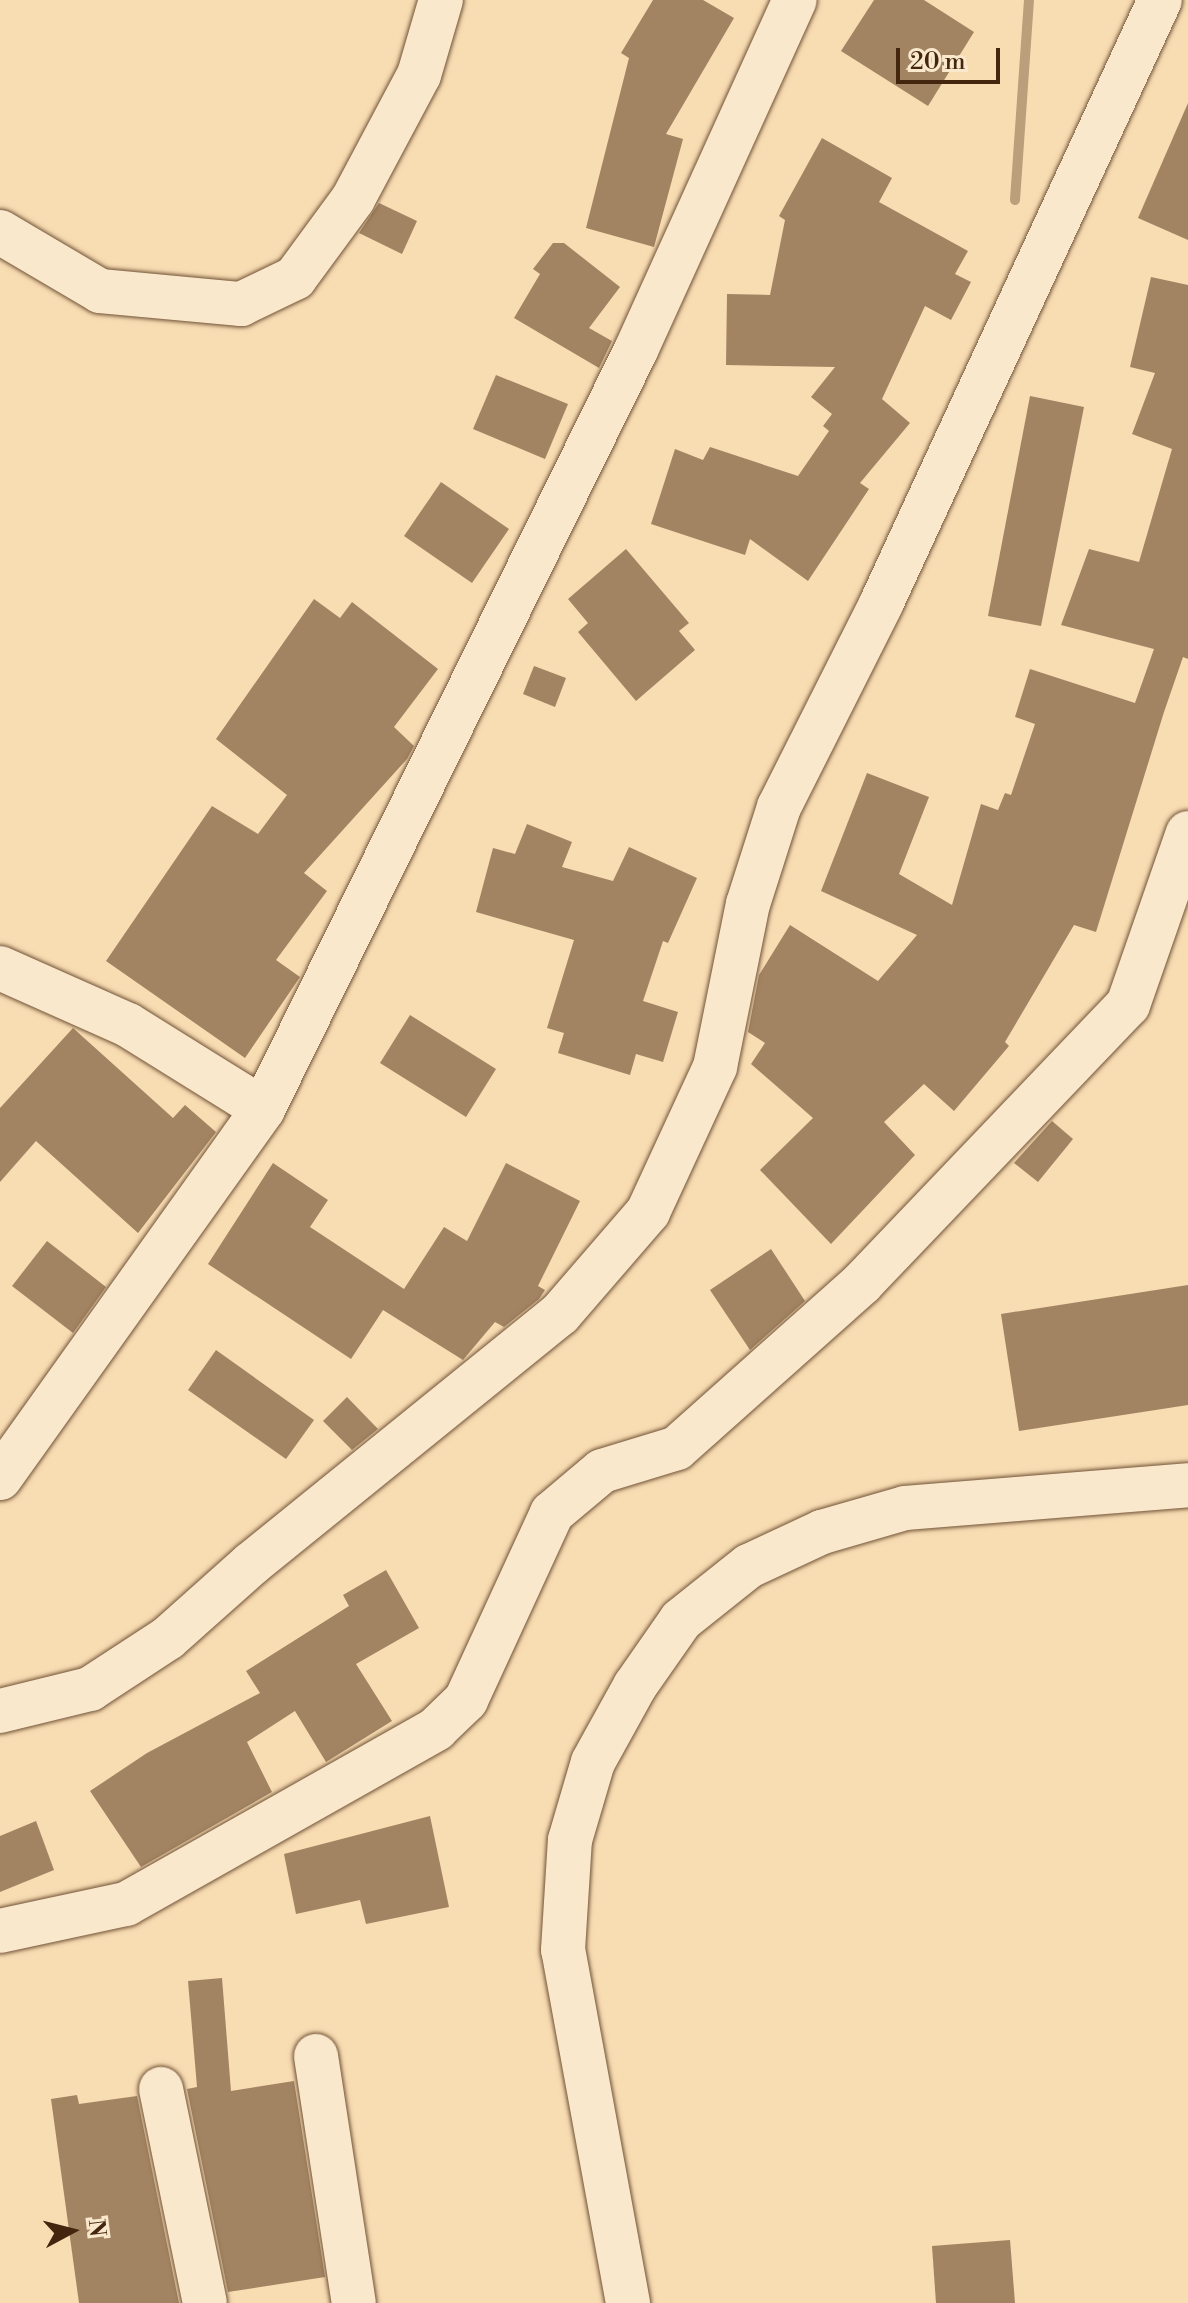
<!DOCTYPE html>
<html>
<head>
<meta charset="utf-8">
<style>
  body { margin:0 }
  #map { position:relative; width:1188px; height:2303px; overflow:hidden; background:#f8dcb2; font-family:"Libre Bodoni",serif }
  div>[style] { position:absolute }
  .stream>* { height:10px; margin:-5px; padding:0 5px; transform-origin:5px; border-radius:5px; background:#bb9e7a }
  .building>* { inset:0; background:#a28463 }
  .roads { filter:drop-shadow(0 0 2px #715337) drop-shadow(0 0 2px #715337) }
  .minor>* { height:44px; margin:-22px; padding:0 22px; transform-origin:22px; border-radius:22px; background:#fae8cd }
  span { translate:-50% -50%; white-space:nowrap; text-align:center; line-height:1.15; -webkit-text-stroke:7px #fae8cd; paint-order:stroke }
  .north { position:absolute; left:32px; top:2191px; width:80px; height:80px; -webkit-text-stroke:6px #fae8cd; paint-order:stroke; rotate:83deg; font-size:22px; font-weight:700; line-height:32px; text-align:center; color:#44250e }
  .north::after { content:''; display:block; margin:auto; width:28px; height:36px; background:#44250e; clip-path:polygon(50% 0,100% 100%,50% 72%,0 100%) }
  .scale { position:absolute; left:896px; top:48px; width:104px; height:36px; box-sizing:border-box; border:4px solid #44250e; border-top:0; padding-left:10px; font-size:24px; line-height:28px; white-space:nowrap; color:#44250e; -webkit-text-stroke:6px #fae8cd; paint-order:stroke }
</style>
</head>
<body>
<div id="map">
  <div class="stream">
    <i style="left:1015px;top:200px;width:200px;rotate:-86deg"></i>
  </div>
  <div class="building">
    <i style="clip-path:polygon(653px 0,703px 0,734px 18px,666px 134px,683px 139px,654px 247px,586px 228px,629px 58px,621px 53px)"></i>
    <i style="clip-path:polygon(874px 0,924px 0,974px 32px,928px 106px,841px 51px)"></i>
    <i style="clip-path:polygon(1188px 103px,1188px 240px,1138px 218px)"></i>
    <i style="clip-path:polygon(822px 138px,892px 178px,879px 202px,968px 251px,955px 274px,971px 282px,951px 320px,925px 306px,882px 399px,910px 423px,860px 483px,869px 489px,808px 581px,750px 539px,745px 555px,651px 524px,675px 449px,703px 460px,710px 447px,798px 476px,829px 431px,823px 426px,832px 414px,811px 397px,835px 367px,726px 365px,727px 294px,770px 295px,785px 220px,779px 216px)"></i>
    <i style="clip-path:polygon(379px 203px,417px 221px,402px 254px,359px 233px)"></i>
    <i style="clip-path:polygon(553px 243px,564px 243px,620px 287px,589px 328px,612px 341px,599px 368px,514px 318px,540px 274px,533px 269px)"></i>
    <i style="clip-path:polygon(1151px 277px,1188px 285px,1188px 659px,1183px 657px,1164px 712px,1096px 932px,1074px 925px,1005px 1042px,1009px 1046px,954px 1111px,924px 1084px,884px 1122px,915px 1155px,831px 1244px,760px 1170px,813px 1118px,751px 1064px,765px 1043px,748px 1032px,759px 975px,790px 925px,878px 981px,917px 935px,821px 891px,867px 773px,929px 797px,899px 874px,952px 905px,981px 804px,998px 810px,1005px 793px,1011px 795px,1035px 724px,1015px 717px,1030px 669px,1135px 703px,1154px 649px,1061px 625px,1089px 549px,1139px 562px,1172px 449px,1132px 434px,1155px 373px,1130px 367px)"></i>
    <i style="clip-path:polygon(496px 375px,568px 404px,545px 459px,473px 429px)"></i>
    <i style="clip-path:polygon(1030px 396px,1084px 407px,1041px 626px,988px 616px)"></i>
    <i style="clip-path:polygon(441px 482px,509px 529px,472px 583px,404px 536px)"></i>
    <i style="clip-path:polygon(626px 549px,689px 623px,679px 631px,695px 650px,636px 701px,578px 632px,588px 623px,568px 599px)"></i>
    <i style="clip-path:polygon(314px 599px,340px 618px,352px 602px,438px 669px,394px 727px,414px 746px,407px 759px,304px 873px,327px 891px,276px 960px,300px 977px,245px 1058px,106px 961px,212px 806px,258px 834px,287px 795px,216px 739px)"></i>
    <i style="clip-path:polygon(534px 666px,566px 678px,555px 707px,523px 694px)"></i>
    <i style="clip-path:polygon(527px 824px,572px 842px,562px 867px,613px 881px,629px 847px,697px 878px,668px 943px,663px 941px,643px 1001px,678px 1012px,663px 1062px,636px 1054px,630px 1075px,558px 1053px,564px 1033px,547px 1028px,574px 940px,476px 912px,493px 848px,515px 854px)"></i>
    <i style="clip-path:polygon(410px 1015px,496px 1069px,466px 1117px,380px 1063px)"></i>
    <i style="clip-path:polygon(73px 1028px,173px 1118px,185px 1105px,216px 1132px,138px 1233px,36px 1141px,0 1182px,0 1108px)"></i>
    <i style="clip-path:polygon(1052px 1121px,1073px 1139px,1038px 1182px,1014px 1163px)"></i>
    <i style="clip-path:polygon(273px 1163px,328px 1200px,310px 1227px,404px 1289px,444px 1227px,467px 1241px,506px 1163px,580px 1201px,538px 1286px,545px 1290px,539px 1299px,504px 1327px,495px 1322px,463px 1360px,383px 1310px,351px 1359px,208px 1264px)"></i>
    <i style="clip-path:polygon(47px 1241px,106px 1287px,73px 1333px,12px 1286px)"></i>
    <i style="clip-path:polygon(771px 1249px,805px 1301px,750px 1350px,710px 1290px)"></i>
    <i style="clip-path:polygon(1188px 1285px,1188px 1405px,1019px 1431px,1001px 1314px)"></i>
    <i style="clip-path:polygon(216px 1350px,314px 1420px,286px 1459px,188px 1390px)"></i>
    <i style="clip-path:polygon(347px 1397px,378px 1429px,352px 1450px,323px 1421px)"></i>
    <i style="clip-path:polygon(386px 1570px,419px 1628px,356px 1664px,392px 1721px,326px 1762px,295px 1711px,247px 1742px,272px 1792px,141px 1867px,90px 1791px,147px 1753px,260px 1693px,246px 1671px,349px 1606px,343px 1595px)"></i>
    <i style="clip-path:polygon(430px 1816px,449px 1907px,366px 1924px,360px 1900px,296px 1914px,284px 1854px)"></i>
    <i style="clip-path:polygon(36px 1821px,54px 1870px,0 1892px,0 1836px)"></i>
    <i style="clip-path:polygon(222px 1978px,231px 2091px,294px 2081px,325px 2277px,228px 2292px,187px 2089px,197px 2087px,188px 1981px)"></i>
    <i style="clip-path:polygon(77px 2095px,79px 2104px,137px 2096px,179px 2303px,79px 2303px,51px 2099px)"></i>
    <i style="clip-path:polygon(1010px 2240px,1015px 2303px,936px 2303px,932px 2246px)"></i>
  </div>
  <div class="roads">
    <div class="minor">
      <i style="left:0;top:232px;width:116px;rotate:30.5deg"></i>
      <i style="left:100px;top:291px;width:142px;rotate:5.3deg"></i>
      <i style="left:241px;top:304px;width:60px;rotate:-25.7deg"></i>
      <i style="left:295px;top:278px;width:98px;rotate:-53.7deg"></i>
      <i style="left:353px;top:199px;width:140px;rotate:-62deg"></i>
      <i style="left:419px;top:75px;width:78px;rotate:-73.7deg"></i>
      <i style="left:0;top:968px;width:140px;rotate:24deg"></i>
      <i style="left:128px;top:1025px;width:159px;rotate:31.9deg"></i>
      <i style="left:0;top:1478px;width:453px;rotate:-54.5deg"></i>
      <i style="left:263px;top:1109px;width:846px;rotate:-63.83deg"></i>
      <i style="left:636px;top:350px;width:384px;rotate:-65.6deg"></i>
      <i style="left:0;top:1711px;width:93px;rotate:-13.7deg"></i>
      <i style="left:90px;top:1689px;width:93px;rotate:-33.2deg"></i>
      <i style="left:168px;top:1638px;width:111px;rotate:-41.7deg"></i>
      <i style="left:251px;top:1564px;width:397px;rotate:-39deg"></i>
      <i style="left:560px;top:1314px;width:135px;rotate:-49.2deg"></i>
      <i style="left:648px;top:1212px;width:160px;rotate:-65.2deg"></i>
      <i style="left:715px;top:1067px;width:166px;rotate:-78.6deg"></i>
      <i style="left:748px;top:904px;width:102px;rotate:-72.3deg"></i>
      <i style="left:779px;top:807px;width:227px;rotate:-63.3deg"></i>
      <i style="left:881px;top:604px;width:665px;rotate:-65.21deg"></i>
      <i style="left:0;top:1931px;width:129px;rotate:-12.1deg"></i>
      <i style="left:126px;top:1904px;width:356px;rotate:-29.4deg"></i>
      <i style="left:436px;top:1729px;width:42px;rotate:-44deg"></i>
      <i style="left:466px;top:1700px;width:206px;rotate:-65.3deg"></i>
      <i style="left:552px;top:1513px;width:65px;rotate:-40deg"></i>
      <i style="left:602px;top:1471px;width:78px;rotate:-17deg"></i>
      <i style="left:677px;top:1448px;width:248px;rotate:-41.7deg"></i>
      <i style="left:862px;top:1283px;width:385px;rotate:-46.3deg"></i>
      <i style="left:1128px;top:1005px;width:182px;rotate:-70.8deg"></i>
      <i style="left:316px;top:2056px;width:250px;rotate:81.3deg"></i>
      <i style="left:161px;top:2089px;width:218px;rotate:78.4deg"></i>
      <i style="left:628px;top:2303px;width:359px;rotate:-100.4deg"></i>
      <i style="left:563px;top:1950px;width:110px;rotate:-86.4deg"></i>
      <i style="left:570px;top:1840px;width:81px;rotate:-73.6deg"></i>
      <i style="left:593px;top:1762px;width:87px;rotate:-61.1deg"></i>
      <i style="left:635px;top:1686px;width:80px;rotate:-55.1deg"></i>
      <i style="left:681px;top:1620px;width:87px;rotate:-38.5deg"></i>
      <i style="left:749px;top:1566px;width:81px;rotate:-25deg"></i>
      <i style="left:822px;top:1532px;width:86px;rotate:-16.1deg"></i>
      <i style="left:905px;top:1508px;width:284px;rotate:-4.6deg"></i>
    </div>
  </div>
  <div class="north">N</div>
  <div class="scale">20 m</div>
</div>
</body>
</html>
